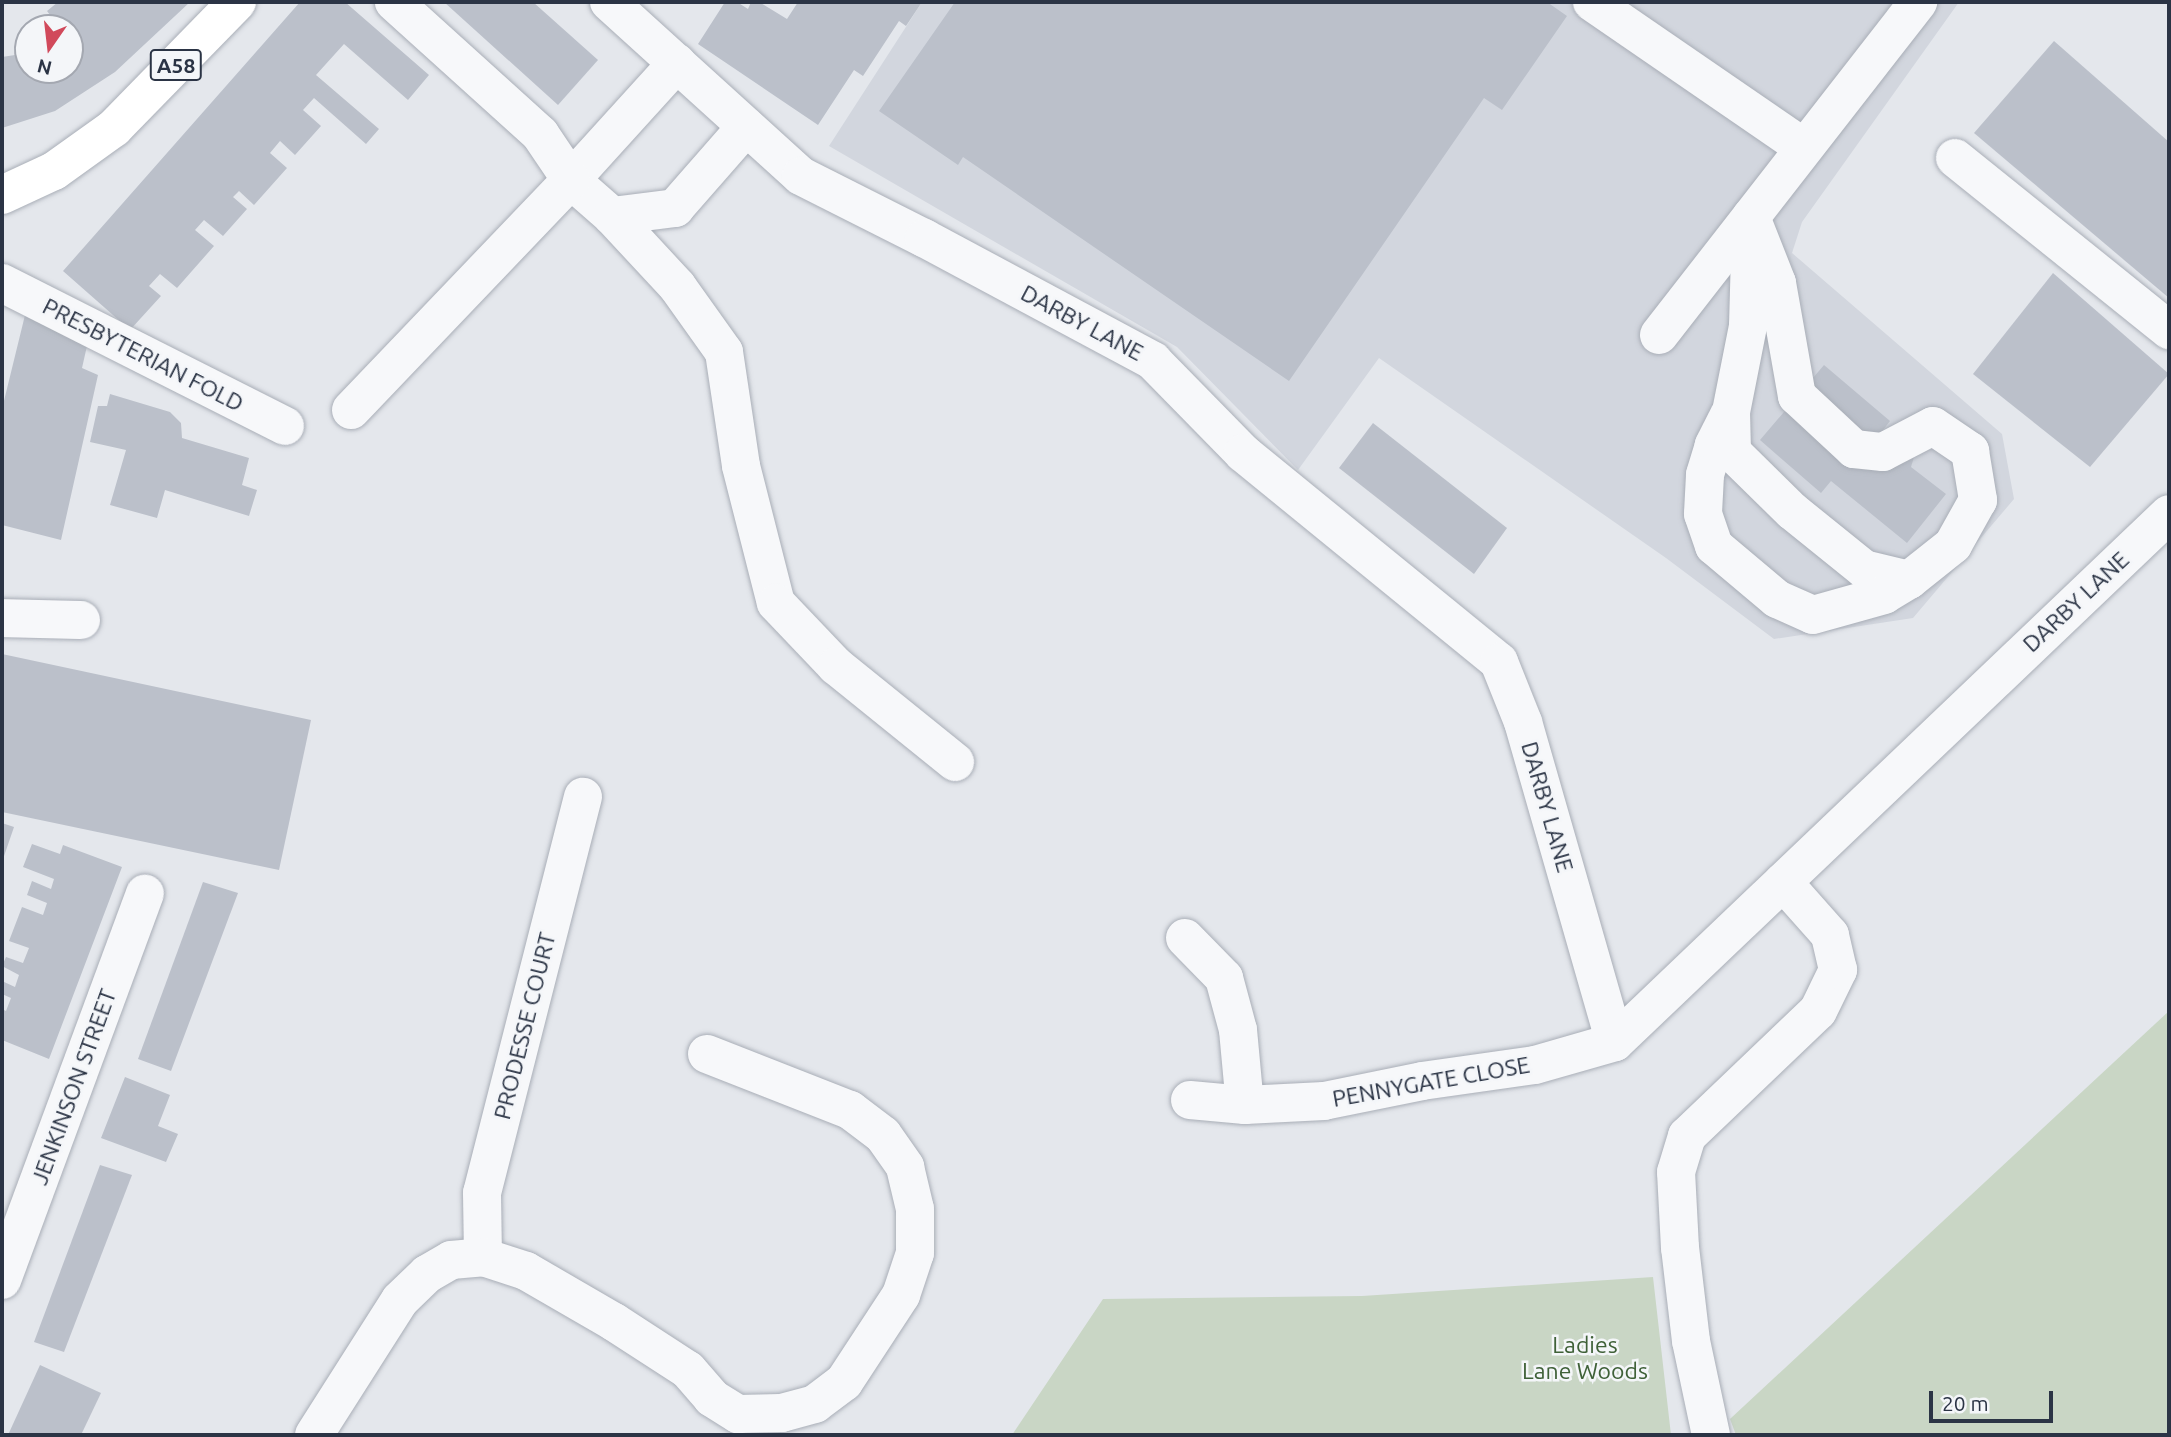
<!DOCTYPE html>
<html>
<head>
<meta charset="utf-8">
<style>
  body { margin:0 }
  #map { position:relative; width:2171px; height:1437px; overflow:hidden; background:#e4e7ec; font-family:Ubuntu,sans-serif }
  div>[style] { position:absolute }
  .built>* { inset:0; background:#d2d6de }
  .green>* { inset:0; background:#c9d6c5 }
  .building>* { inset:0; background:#bbc0ca }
  .roads { filter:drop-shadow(0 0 2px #a9aeb7) drop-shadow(0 0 2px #a9aeb7) }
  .minor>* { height:38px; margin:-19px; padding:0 19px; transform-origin:19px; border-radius:19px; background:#f7f8fa }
  .highway>* { height:38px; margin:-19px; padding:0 19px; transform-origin:19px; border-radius:19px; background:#fff }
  span { translate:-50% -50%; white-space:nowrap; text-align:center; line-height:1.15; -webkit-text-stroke:5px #f4f6f9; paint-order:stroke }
  .shield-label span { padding:2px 5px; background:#f4f6f9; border:2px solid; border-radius:5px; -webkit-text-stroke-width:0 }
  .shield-label { font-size:21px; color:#2b3445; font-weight:700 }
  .street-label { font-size:23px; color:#2b3445 }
  .park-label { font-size:23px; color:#3f6138 }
  .frame { position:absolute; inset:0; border:4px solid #2b3445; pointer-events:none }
  .north { position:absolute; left:14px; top:14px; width:70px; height:70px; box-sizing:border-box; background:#f4f6f9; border:2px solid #a4a8b1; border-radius:50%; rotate:194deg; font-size:19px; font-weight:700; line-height:28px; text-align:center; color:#2b3445 }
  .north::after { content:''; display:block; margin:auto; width:24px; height:32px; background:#d1495b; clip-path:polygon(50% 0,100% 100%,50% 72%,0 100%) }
  .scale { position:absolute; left:1929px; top:1391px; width:124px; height:32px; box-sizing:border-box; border:4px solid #2b3445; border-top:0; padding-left:9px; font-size:21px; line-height:24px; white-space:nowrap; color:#2b3445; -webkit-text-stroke:5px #f4f6f9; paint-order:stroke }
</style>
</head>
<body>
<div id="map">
  <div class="built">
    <i style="clip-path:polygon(922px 2px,1959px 2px,1802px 222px,1792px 253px,2002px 434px,2014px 499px,1913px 618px,1774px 639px,1666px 558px,1379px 358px,1298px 470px,1177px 347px,829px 146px)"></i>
  </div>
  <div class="green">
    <i style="clip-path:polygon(2169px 1011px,2169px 1435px,1736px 1435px,1730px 1419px)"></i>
    <i style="clip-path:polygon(1653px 1277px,1671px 1435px,1012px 1435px,1103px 1299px,1362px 1296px)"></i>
  </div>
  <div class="building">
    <i style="clip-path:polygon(58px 2px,190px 2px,115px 72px,55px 111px,2px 128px,2px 57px,28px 53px,28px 70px,70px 70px,70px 28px,60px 28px,47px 11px)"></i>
    <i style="clip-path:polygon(300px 2px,345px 2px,429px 75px,408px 100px,344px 44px,316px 75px,379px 129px,366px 144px,314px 98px,303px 110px,321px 126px,295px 155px,280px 141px,270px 153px,287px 168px,254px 205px,239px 191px,233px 197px,247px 209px,223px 236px,204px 220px,195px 230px,214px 246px,177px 288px,160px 274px,149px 286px,161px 296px,130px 330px,63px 271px)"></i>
    <i style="clip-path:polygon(444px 2px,533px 2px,598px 60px,558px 105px)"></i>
    <i style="clip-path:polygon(725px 2px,737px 2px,748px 9px,751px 2px,759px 2px,787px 19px,798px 2px,922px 2px,906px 26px,899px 21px,863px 76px,854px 70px,818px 125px,698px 44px)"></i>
    <i style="clip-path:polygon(955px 2px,1547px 2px,1567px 16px,1502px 110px,1484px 98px,1289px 381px,963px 157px,958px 165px,879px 111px)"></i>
    <i style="clip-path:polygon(28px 32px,28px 47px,21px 36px)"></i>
    <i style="clip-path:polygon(2054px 41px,2169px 142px,2169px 298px,1974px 133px)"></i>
    <i style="clip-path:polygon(2053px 273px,2169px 374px,2090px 467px,1973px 374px)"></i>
    <i style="clip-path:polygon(26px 311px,89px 337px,82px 368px,98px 375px,61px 540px,2px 525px,2px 409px)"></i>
    <i style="clip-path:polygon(1824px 365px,1890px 421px,1883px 430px,1914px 457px,1911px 467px,1946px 494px,1907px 543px,1831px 481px,1821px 493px,1760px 440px)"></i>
    <i style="clip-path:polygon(110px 394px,170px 412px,181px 423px,182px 438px,249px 458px,242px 485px,257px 490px,249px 516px,165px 490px,157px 518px,110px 505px,126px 450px,90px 442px,98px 406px,107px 406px)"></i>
    <i style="clip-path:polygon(1373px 423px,1507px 528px,1474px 574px,1339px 468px)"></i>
    <i style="clip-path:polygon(2px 654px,311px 720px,279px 870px,2px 812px)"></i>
    <i style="clip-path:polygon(2px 823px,14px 827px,2px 862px)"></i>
    <i style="clip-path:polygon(32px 844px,60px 854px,63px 845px,122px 867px,49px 1059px,2px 1040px,2px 1009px,6px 1011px,11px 998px,2px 994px,2px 981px,15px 987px,19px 975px,2px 966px,6px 957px,23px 963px,29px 948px,9px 941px,22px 907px,43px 915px,47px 903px,27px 895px,32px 881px,51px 889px,54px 879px,23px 867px)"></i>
    <i style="clip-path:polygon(203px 882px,238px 893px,171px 1071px,138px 1059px)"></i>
    <i style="clip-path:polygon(125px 1077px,170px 1095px,158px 1126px,178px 1134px,166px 1162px,101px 1138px)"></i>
    <i style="clip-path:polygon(100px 1165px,132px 1175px,64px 1352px,34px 1342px)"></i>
    <i style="clip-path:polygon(40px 1365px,101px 1393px,81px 1435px,8px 1435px)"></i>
  </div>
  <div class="roads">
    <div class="minor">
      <i style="left:609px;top:2px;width:259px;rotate:42.2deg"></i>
      <i style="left:801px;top:176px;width:138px;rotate:26.8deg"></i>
      <i style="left:924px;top:238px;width:260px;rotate:28.2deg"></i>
      <i style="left:1153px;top:361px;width:129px;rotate:45.6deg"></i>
      <i style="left:1243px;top:453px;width:330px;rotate:39.2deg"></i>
      <i style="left:1499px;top:662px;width:65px;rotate:68.2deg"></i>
      <i style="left:1523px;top:722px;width:333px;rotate:74deg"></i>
      <i style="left:1615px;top:1042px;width:765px;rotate:-43.62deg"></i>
      <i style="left:1592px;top:2px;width:256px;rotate:34.5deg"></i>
      <i style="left:677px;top:63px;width:158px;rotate:132.2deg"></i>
      <i style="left:571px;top:180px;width:55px;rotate:41.3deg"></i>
      <i style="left:612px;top:216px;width:64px;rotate:-7.2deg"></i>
      <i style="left:675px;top:208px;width:108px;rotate:-48.8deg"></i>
      <i style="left:1955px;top:158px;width:275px;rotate:38.8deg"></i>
      <i style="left:612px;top:216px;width:96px;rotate:47.1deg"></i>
      <i style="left:677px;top:286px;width:81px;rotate:54.5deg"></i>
      <i style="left:724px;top:352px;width:115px;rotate:81.5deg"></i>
      <i style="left:741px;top:466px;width:141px;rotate:75.7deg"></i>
      <i style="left:776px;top:603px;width:87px;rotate:46.4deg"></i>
      <i style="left:836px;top:666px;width:153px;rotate:38.9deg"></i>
      <i style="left:1751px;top:217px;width:71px;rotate:68.5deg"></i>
      <i style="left:1777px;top:283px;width:115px;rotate:80deg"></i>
      <i style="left:1797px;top:396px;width:78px;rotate:42.9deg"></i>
      <i style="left:1854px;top:449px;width:29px;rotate:6deg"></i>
      <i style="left:1883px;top:452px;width:56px;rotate:-27.5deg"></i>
      <i style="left:1933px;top:426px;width:45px;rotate:34deg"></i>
      <i style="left:1970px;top:451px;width:50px;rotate:80.7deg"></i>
      <i style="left:1978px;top:500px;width:51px;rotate:119.1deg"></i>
      <i style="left:1953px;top:545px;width:56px;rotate:141.5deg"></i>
      <i style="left:1909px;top:580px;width:46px;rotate:-166.3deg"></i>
      <i style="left:1864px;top:569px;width:92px;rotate:-141.1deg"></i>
      <i style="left:1792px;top:511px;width:84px;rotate:-135.5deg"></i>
      <i style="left:1732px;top:452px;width:40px;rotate:-91.4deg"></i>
      <i style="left:1731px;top:412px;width:88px;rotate:-78.8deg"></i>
      <i style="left:1748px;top:326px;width:109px;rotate:-88.4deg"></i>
      <i style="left:2px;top:283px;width:317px;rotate:26.8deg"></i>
      <i style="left:1659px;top:335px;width:422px;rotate:-52.1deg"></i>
      <i style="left:351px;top:410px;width:318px;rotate:-46.3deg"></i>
      <i style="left:571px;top:180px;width:55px;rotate:-124deg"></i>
      <i style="left:540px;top:134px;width:197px;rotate:-137.9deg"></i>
      <i style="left:1729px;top:415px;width:34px;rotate:117deg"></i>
      <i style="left:1714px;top:445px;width:31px;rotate:107deg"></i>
      <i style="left:1705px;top:475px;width:39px;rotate:93deg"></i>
      <i style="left:1703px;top:514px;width:34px;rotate:71deg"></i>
      <i style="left:1714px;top:546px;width:82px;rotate:40.1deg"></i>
      <i style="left:1777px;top:599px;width:39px;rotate:24deg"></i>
      <i style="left:1813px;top:615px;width:74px;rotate:-15.7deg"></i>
      <i style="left:1884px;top:595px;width:29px;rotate:-31deg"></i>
      <i style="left:2px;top:618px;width:79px;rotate:1.5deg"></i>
      <i style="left:1185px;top:938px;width:56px;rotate:45.7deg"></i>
      <i style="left:1224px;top:978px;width:54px;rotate:74.9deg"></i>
      <i style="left:1238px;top:1030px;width:75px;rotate:84.7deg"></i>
      <i style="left:707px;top:1054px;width:154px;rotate:21.4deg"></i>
      <i style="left:850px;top:1110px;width:41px;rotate:37.1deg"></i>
      <i style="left:883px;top:1135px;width:39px;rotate:55deg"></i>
      <i style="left:905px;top:1167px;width:43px;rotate:76.6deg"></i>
      <i style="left:915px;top:1209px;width:44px;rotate:90deg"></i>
      <i style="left:915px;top:1253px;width:44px;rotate:108.4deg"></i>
      <i style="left:901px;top:1295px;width:104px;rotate:123.2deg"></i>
      <i style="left:844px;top:1382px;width:36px;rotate:143deg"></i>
      <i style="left:815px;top:1404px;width:35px;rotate:165deg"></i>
      <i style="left:781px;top:1413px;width:43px;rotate:178.7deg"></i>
      <i style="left:1190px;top:1100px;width:55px;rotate:5.2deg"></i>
      <i style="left:1245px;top:1105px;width:79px;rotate:-2.9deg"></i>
      <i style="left:1324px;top:1101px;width:100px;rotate:-11.5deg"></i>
      <i style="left:1422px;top:1081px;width:114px;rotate:-8.1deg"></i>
      <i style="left:1535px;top:1065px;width:83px;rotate:-16deg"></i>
      <i style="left:483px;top:1257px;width:64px;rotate:-90.9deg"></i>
      <i style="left:482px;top:1193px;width:409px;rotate:-75.7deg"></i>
      <i style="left:2px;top:1280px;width:412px;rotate:-69.7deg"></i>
      <i style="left:314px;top:1435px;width:160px;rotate:-57.5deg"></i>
      <i style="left:400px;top:1300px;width:37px;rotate:-44deg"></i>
      <i style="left:427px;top:1274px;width:28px;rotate:-30deg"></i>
      <i style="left:451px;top:1260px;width:32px;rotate:-5deg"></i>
      <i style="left:483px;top:1257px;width:45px;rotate:18deg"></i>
      <i style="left:526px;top:1271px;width:102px;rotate:30.1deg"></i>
      <i style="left:614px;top:1322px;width:88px;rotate:33deg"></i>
      <i style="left:688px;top:1370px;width:37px;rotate:49deg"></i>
      <i style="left:712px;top:1398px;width:31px;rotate:32deg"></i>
      <i style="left:1711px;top:1435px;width:96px;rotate:-102deg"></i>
      <i style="left:1691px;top:1341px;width:94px;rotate:-96.7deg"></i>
      <i style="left:1680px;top:1248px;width:76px;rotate:-93deg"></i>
      <i style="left:1676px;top:1172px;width:38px;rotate:-73deg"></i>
      <i style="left:1687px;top:1136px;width:181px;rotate:-43.7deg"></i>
      <i style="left:1818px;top:1011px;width:46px;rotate:-64deg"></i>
      <i style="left:1838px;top:970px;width:36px;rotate:-103deg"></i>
      <i style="left:1830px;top:935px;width:71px;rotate:-131.6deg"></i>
    </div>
    <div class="highway">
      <i style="left:2px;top:195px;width:57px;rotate:-24.8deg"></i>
      <i style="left:54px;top:171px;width:74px;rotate:-35.6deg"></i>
      <i style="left:114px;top:128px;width:176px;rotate:-45.7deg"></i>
    </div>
  </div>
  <div class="shield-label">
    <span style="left:176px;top:65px">A58</span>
  </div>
  <div class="street-label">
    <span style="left:1082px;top:323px;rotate:28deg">DARBY LANE</span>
    <span style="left:143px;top:355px;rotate:27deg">PRESBYTERIAN FOLD</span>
    <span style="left:2076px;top:602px;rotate:-43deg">DARBY LANE</span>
    <span style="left:1547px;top:807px;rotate:74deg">DARBY LANE</span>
    <span style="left:525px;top:1026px;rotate:-76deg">PRODESSE COURT</span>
    <span style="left:1431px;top:1082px;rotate:-10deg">PENNYGATE CLOSE</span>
    <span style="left:74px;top:1087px;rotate:-70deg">JENKINSON STREET</span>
  </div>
  <div class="park-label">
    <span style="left:1585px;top:1358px">Ladies<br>Lane Woods</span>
  </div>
  <div class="frame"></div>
  <div class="north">N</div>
  <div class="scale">20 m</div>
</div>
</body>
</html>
